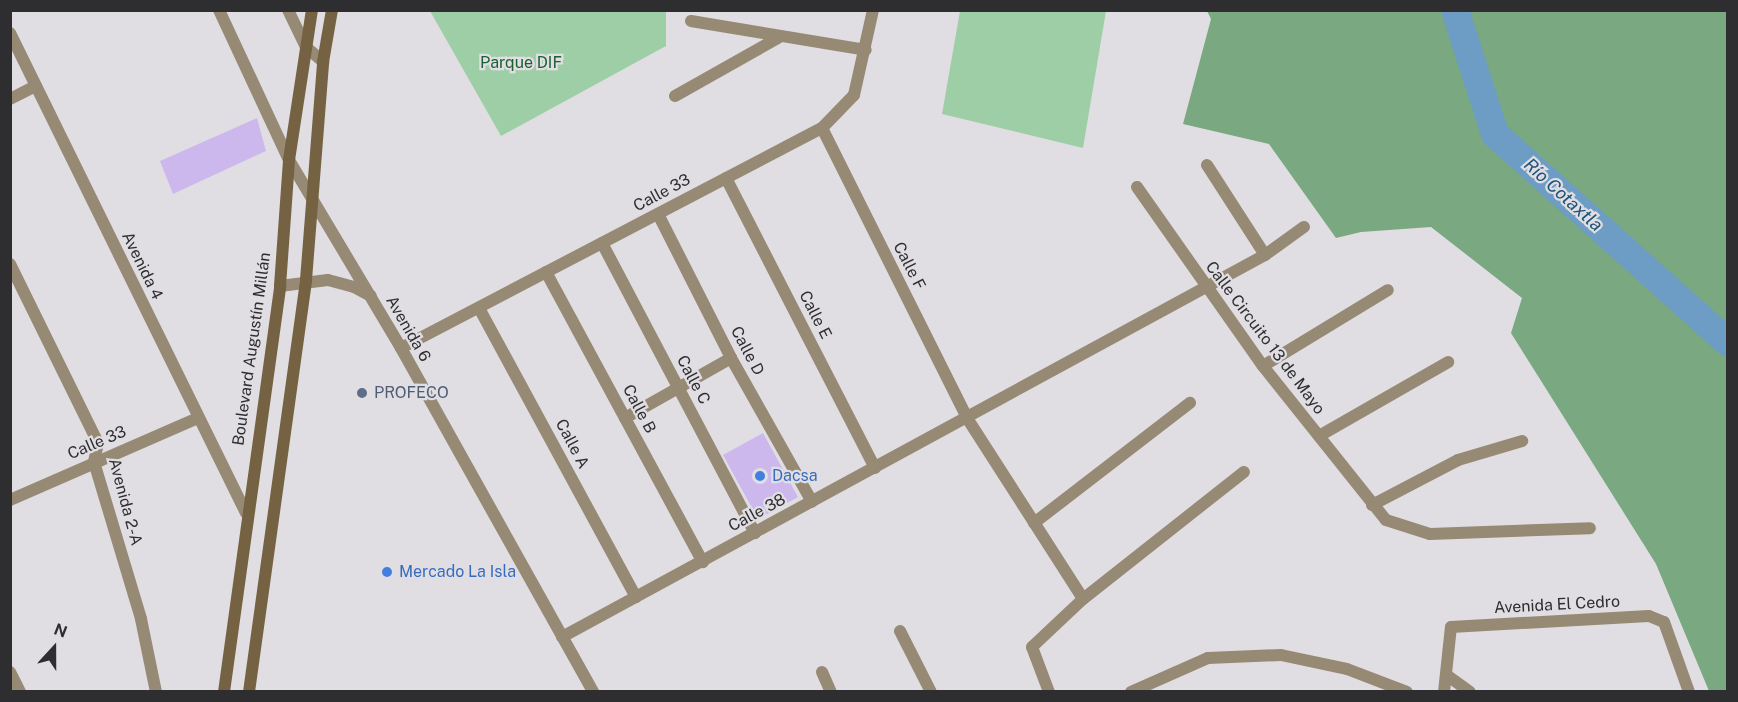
<!DOCTYPE html>
<html>
<head>
<meta charset="utf-8">
<style>
  body { margin:0 }
  #map { position:relative; width:1738px; height:702px; overflow:hidden; background:#e0dee3; font-family:"Public Sans",sans-serif }
  div>[style] { position:absolute }
  .green>* { inset:0; background:#9ecea6 }
  .forest>* { inset:0; background:#79a881 }
  .river>* { height:28px; margin:-14px; padding:0 14px; transform-origin:14px; border-radius:14px; background:#6d9dc4 }
  .building>* { inset:0; background:#cdb8ed }
  .street>* { height:12px; margin:-6px; padding:0 6px; transform-origin:6px; border-radius:6px; background:#978a75 }
  .secondary>* { height:12px; margin:-6px; padding:0 6px; transform-origin:6px; border-radius:6px; background:#756242 }
  .dots>* { width:16px; height:16px; translate:-50% -50%; box-sizing:border-box; border:3px solid #e0dee3; border-radius:50% }
  span { translate:-50% -50%; white-space:nowrap; text-align:center; line-height:1.15; -webkit-text-stroke:4.5px #e0dee3; paint-order:stroke }
  .park-label { font-size:16px; color:#19612f }
  .street-label { font-size:16px; color:#2e2e30 }
  .service-label { font-size:16px; color:#4e5e75 }
  .left { translate:0 -50%; text-align:left }
  .shop-label { font-size:16px; color:#366cbe }
  .water-label { font-size:18px; color:#1c537a; font-style:italic }
  .frame { position:absolute; inset:0; border:12px solid #2e2e30; pointer-events:none }
  .north { position:absolute; left:24px; top:618px; width:60px; height:60px; -webkit-text-stroke:4px #e0dee3; paint-order:stroke; rotate:21deg; font-size:16px; font-weight:700; line-height:24px; text-align:center; color:#2e2e30 }
  .north::after { content:''; display:block; margin:auto; width:21px; height:27px; background:#2e2e30; clip-path:polygon(50% 0,100% 100%,50% 72%,0 100%) }
</style>
</head>
<body>
<div id="map">
  <div class="green">
    <i style="clip-path:polygon(430px 11px,666px 11px,666px 46px,501px 136px)"></i>
    <i style="clip-path:polygon(960px 11px,1106px 11px,1083px 148px,942px 114px)"></i>
  </div>
  <div class="forest">
    <i style="clip-path:polygon(1207px 11px,1727px 11px,1727px 691px,1709px 691px,1656px 564px,1511px 333px,1522px 298px,1431px 227px,1361px 232px,1336px 238px,1269px 144px,1183px 124px,1211px 19px)"></i>
  </div>
  <div class="river">
    <i style="left:1455px;top:10px;width:130px;rotate:72.1deg"></i>
    <i style="left:1495px;top:134px;width:312px;rotate:41.8deg"></i>
  </div>
  <div class="building">
    <i style="clip-path:polygon(257px 118px,266px 151px,173px 194px,160px 161px)"></i>
    <i style="clip-path:polygon(763px 433px,798px 497px,758px 519px,723px 455px)"></i>
  </div>
  <div class="street">
    <i style="left:219px;top:10px;width:166px;rotate:65deg"></i>
    <i style="left:289px;top:160px;width:219px;rotate:59.2deg"></i>
    <i style="left:401px;top:348px;width:394px;rotate:60.8deg"></i>
    <i style="left:288px;top:10px;width:41px;rotate:64.1deg"></i>
    <i style="left:306px;top:47px;width:23px;rotate:41deg"></i>
    <i style="left:691px;top:21px;width:177px;rotate:9.4deg"></i>
    <i style="left:10px;top:33px;width:535px;rotate:63.82deg"></i>
    <i style="left:675px;top:96px;width:118px;rotate:-29.4deg"></i>
    <i style="left:10px;top:99px;width:29px;rotate:-27deg"></i>
    <i style="left:822px;top:128px;width:324px;rotate:63.4deg"></i>
    <i style="left:967px;top:418px;width:215px;rotate:57.3deg"></i>
    <i style="left:1207px;top:165px;width:107px;rotate:57.2deg"></i>
    <i style="left:726px;top:178px;width:326px;rotate:62.8deg"></i>
    <i style="left:1137px;top:187px;width:219px;rotate:54.9deg"></i>
    <i style="left:1263px;top:366px;width:197px;rotate:51.4deg"></i>
    <i style="left:1386px;top:520px;width:46px;rotate:17.7deg"></i>
    <i style="left:1430px;top:534px;width:160px;rotate:-2.1deg"></i>
    <i style="left:658px;top:214px;width:161px;rotate:63.1deg"></i>
    <i style="left:731px;top:358px;width:165px;rotate:60.6deg"></i>
    <i style="left:602px;top:243px;width:328px;rotate:62.2deg"></i>
    <i style="left:10px;top:264px;width:199px;rotate:63.8deg"></i>
    <i style="left:98px;top:443px;width:19px;rotate:102deg"></i>
    <i style="left:94px;top:462px;width:164px;rotate:73.3deg"></i>
    <i style="left:141px;top:619px;width:75px;rotate:78.4deg"></i>
    <i style="left:546px;top:272px;width:330px;rotate:61.6deg"></i>
    <i style="left:280px;top:286px;width:48px;rotate:-7.1deg"></i>
    <i style="left:328px;top:280px;width:27px;rotate:15deg"></i>
    <i style="left:354px;top:287px;width:19px;rotate:28deg"></i>
    <i style="left:479px;top:308px;width:329px;rotate:61.5deg"></i>
    <i style="left:401px;top:348px;width:475px;rotate:-27.6deg"></i>
    <i style="left:822px;top:128px;width:46px;rotate:-45.9deg"></i>
    <i style="left:854px;top:95px;width:87px;rotate:-77.4deg"></i>
    <i style="left:1263px;top:366px;width:146px;rotate:-31.3deg"></i>
    <i style="left:625px;top:418px;width:122px;rotate:-29.5deg"></i>
    <i style="left:1319px;top:436px;width:149px;rotate:-29.8deg"></i>
    <i style="left:10px;top:500px;width:205px;rotate:-23.6deg"></i>
    <i style="left:1372px;top:505px;width:97px;rotate:-27.6deg"></i>
    <i style="left:1458px;top:460px;width:67px;rotate:-16.5deg"></i>
    <i style="left:1034px;top:523px;width:197px;rotate:-37.6deg"></i>
    <i style="left:900px;top:631px;width:68px;rotate:63.1deg"></i>
    <i style="left:562px;top:637px;width:800px;rotate:-28.52deg"></i>
    <i style="left:1265px;top:255px;width:48px;rotate:-35.7deg"></i>
    <i style="left:10px;top:672px;width:22px;rotate:63deg"></i>
    <i style="left:822px;top:672px;width:22px;rotate:66deg"></i>
    <i style="left:1448px;top:676px;width:27px;rotate:36deg"></i>
    <i style="left:1049px;top:692px;width:48px;rotate:-110.7deg"></i>
    <i style="left:1032px;top:647px;width:70px;rotate:-43.3deg"></i>
    <i style="left:1083px;top:599px;width:205px;rotate:-38.3deg"></i>
    <i style="left:1131px;top:692px;width:84px;rotate:-23.8deg"></i>
    <i style="left:1208px;top:658px;width:73px;rotate:-2.4deg"></i>
    <i style="left:1281px;top:655px;width:67px;rotate:12deg"></i>
    <i style="left:1347px;top:669px;width:64px;rotate:21deg"></i>
    <i style="left:1444px;top:692px;width:65px;rotate:-83.9deg"></i>
    <i style="left:1451px;top:627px;width:198px;rotate:-3.2deg"></i>
    <i style="left:1649px;top:616px;width:16px;rotate:22deg"></i>
    <i style="left:1664px;top:622px;width:74px;rotate:70.3deg"></i>
  </div>
  <div class="secondary">
    <i style="left:224px;top:692px;width:410px;rotate:-82.1deg"></i>
    <i style="left:280px;top:286px;width:126px;rotate:-85.9deg"></i>
    <i style="left:289px;top:160px;width:152px;rotate:-81.3deg"></i>
    <i style="left:249px;top:692px;width:416px;rotate:-82.1deg"></i>
    <i style="left:306px;top:280px;width:219px;rotate:-85.5deg"></i>
    <i style="left:323px;top:62px;width:53px;rotate:-80.2deg"></i>
  </div>
  <div class="dots">
    <i style="left:362px;top:393px;background:#5c6f8a"></i>
    <i style="left:760px;top:476px;background:#3f7fe0"></i>
    <i style="left:387px;top:572px;background:#3f7fe0"></i>
  </div>
  <div class="park-label">
    <span style="left:521px;top:63px">Parque DIF</span>
  </div>
  <div class="street-label">
    <span style="left:662px;top:193px;rotate:-28deg">Calle 33</span>
    <span style="left:142px;top:266px;rotate:64deg">Avenida 4</span>
    <span style="left:909px;top:266px;rotate:63deg">Calle F</span>
    <span style="left:815px;top:315px;rotate:63deg">Calle E</span>
    <span style="left:408px;top:329px;rotate:60deg">Avenida 6</span>
    <span style="left:1265px;top:338px;rotate:53deg">Calle Circuito 13 de Mayo</span>
    <span style="left:252px;top:349px;rotate:-82deg">Boulevard Augustín Millán</span>
    <span style="left:747px;top:351px;rotate:62deg">Calle D</span>
    <span style="left:693px;top:380px;rotate:62deg">Calle C</span>
    <span style="left:639px;top:409px;rotate:62deg">Calle B</span>
    <span style="left:97px;top:443px;rotate:-23deg">Calle 33</span>
    <span style="left:572px;top:444px;rotate:62deg">Calle A</span>
    <span style="left:125px;top:502px;rotate:75deg">Avenida 2-A</span>
    <span style="left:757px;top:513px;rotate:-28deg">Calle 38</span>
    <span style="left:1557px;top:605px;rotate:-3deg">Avenida El Cedro</span>
  </div>
  <div class="service-label">
    <span class="left" style="left:374px;top:393px">PROFECO</span>
  </div>
  <div class="shop-label">
    <span class="left" style="left:772px;top:476px">Dacsa</span>
    <span class="left" style="left:399px;top:572px">Mercado La Isla</span>
  </div>
  <div class="water-label">
    <span style="left:1563px;top:195px;rotate:42deg">Río Cotaxtla</span>
  </div>
  <div class="frame"></div>
  <div class="north">N</div>
</div>
</body>
</html>
